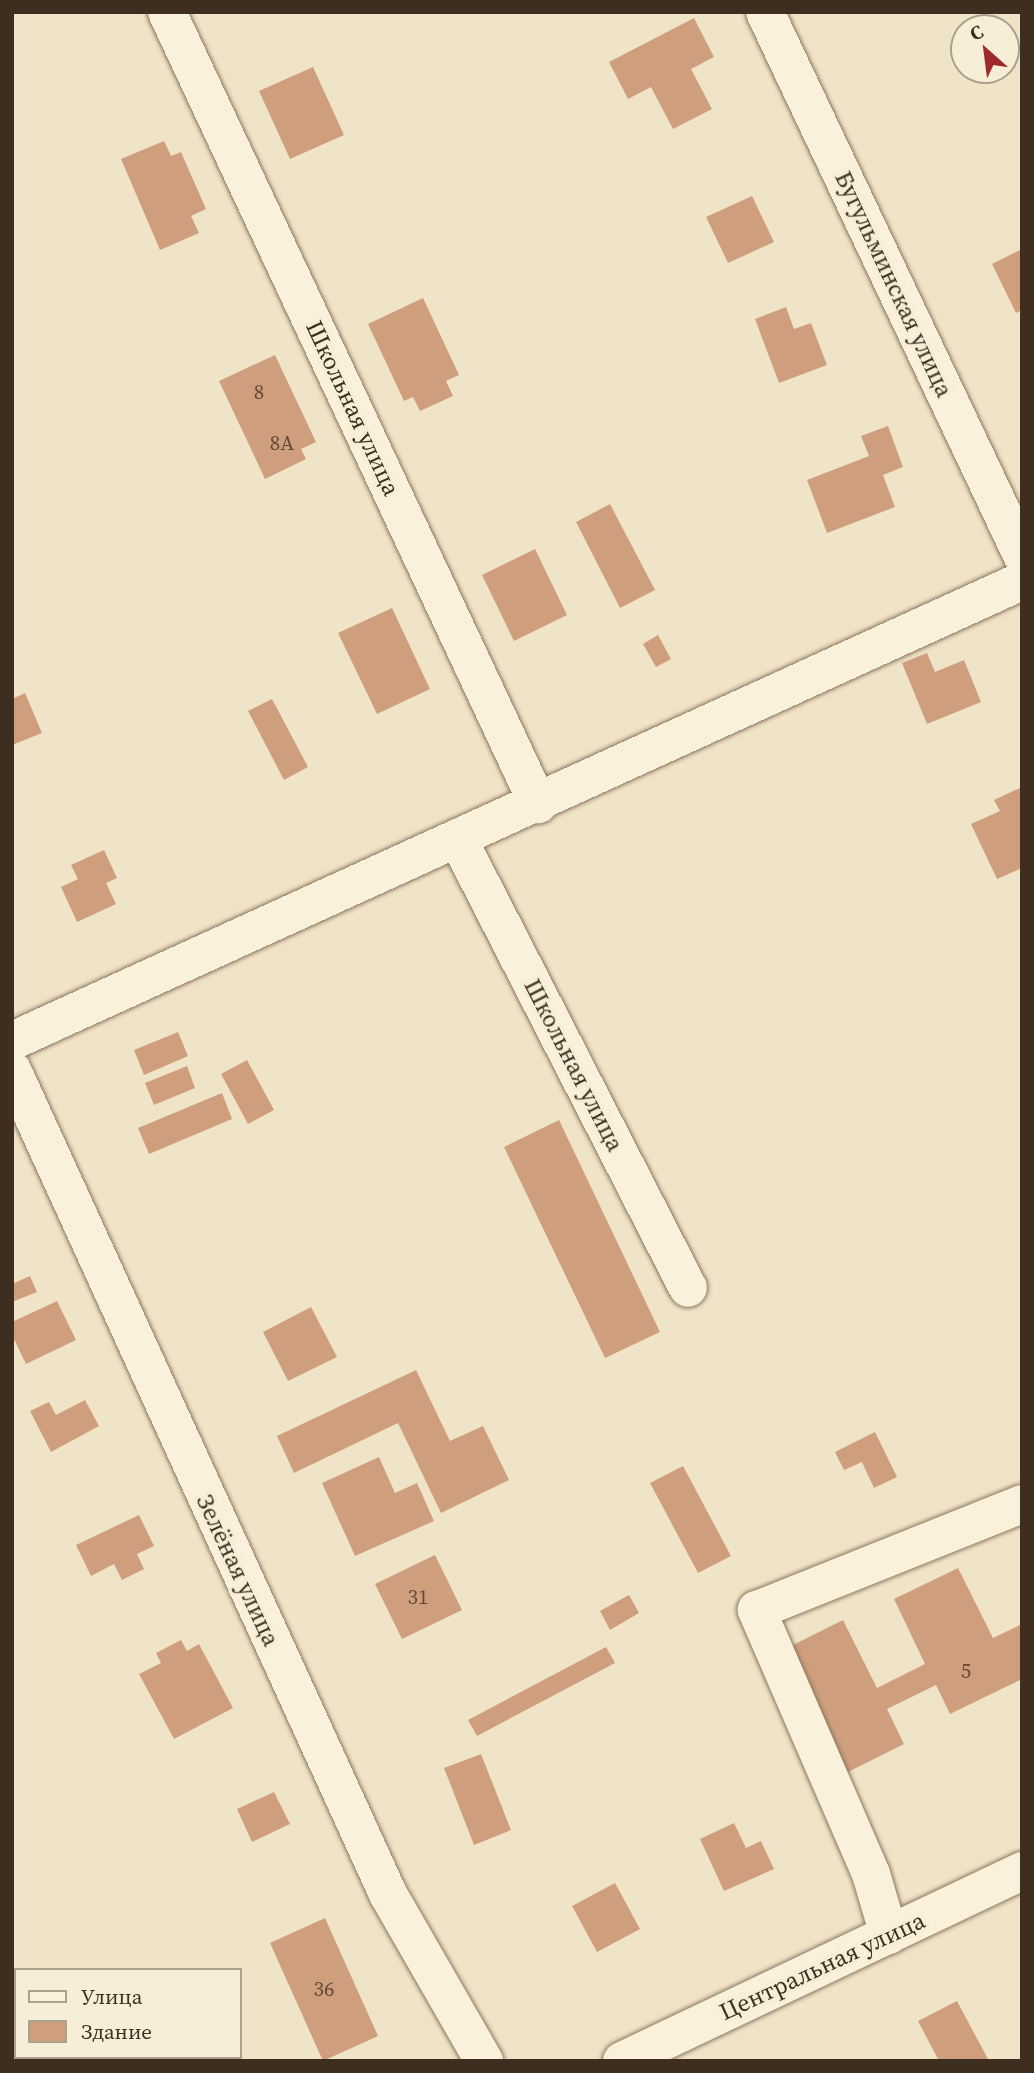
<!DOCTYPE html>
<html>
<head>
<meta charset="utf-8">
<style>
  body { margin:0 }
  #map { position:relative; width:1034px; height:2073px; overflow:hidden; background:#f0e4c8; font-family:"Source Serif 4",serif }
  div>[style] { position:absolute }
  .building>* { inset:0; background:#cf9f7d }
  .roads { filter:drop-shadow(0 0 2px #8d765c) drop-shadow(0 0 2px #8d765c) }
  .minor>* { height:38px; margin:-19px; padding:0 19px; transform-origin:19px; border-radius:19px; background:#faf1dc }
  span { translate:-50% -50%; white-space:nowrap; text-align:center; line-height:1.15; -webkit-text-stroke:7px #f7eed8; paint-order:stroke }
  .number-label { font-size:21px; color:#624a37 }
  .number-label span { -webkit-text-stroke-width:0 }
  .street-label { font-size:24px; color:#3d2e20 }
  .frame { position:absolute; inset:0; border:14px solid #3d2e20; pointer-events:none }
  .legend { position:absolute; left:14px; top:1968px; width:228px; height:91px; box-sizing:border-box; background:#f7eed8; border:2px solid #ada18e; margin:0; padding:9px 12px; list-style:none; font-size:21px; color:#3d2e20 }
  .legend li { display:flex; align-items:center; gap:14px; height:35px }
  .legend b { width:35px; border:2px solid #ada18e }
  .north { position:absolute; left:950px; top:14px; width:70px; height:70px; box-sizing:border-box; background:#f7eed8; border:2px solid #ada18e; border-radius:50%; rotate:332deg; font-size:19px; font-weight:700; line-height:28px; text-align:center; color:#3d2e20 }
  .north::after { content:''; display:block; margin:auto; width:24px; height:32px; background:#9e2a2b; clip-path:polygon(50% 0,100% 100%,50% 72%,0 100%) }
</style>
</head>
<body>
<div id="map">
  <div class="building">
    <i style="clip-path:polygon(694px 18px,714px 57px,691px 69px,712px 109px,673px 129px,651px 87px,628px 99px,609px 62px)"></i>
    <i style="clip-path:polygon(313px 67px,344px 135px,290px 159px,259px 91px)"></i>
    <i style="clip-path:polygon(164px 141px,171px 156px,181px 152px,206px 209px,191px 216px,199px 233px,160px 250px,121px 159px)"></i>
    <i style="clip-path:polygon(752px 196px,774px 242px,728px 263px,706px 217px)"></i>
    <i style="clip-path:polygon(1022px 249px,1022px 310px,1016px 313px,992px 264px)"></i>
    <i style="clip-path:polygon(423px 298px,459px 375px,446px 381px,453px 396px,420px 411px,413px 397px,404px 401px,368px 324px)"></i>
    <i style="clip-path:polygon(786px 307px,794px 329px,811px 323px,827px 365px,779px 383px,755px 319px)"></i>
    <i style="clip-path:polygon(275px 355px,316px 442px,301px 449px,306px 459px,265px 479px,219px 381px)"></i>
    <i style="clip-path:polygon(888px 426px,903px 467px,883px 475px,895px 507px,827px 533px,807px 480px,869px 456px,861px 436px)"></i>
    <i style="clip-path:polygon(610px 504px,655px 590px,620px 608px,576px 522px)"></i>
    <i style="clip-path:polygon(535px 549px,567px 615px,514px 641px,482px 575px)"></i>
    <i style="clip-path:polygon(392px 608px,430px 689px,377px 714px,338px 633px)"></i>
    <i style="clip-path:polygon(658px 635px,671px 659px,656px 667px,643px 644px)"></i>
    <i style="clip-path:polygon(927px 653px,935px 672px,964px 660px,981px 702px,927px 724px,902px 663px)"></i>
    <i style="clip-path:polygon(25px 693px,42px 733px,12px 745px,12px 699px)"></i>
    <i style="clip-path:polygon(272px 699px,308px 767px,284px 780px,248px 711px)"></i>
    <i style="clip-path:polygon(1022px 787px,1022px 868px,997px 879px,971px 824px,1000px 811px,994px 800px)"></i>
    <i style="clip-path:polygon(104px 850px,117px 878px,106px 883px,116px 904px,77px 922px,61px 887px,78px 879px,71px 865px)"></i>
    <i style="clip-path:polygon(178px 1032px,188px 1056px,144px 1075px,134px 1050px)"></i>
    <i style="clip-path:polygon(247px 1060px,274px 1110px,248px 1124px,221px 1074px)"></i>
    <i style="clip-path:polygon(187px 1066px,195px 1088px,154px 1105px,145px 1083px)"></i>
    <i style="clip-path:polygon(222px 1093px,232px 1119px,149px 1154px,138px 1128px)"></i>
    <i style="clip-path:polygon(559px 1120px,660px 1332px,605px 1358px,504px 1147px)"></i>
    <i style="clip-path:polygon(30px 1276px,37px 1292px,12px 1302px,12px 1284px)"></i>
    <i style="clip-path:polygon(57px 1301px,76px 1340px,26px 1364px,12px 1335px,12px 1322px)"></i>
    <i style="clip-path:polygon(311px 1307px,337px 1357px,288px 1381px,263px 1332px)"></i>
    <i style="clip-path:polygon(416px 1370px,450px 1441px,483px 1426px,509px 1480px,441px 1513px,398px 1423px,294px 1473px,277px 1436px)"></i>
    <i style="clip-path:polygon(85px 1400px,99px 1426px,51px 1452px,30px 1411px,49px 1402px,56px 1415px)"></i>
    <i style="clip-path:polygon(875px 1432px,897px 1477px,874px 1488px,862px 1462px,844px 1470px,835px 1452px)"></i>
    <i style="clip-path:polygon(379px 1457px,395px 1493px,417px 1483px,434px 1521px,355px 1556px,322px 1483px)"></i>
    <i style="clip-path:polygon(683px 1466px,731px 1556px,698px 1573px,650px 1483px)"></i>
    <i style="clip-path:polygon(139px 1515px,154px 1546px,137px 1554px,144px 1569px,122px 1580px,114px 1564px,91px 1576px,76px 1545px)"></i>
    <i style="clip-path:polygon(435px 1555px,462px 1610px,402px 1639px,375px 1584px)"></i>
    <i style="clip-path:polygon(958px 1568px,993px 1638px,1022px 1624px,1022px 1679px,950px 1714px,936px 1685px,887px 1709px,904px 1744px,844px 1774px,783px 1650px,843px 1620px,877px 1688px,925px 1664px,894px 1599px)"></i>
    <i style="clip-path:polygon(629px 1595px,639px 1613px,610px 1630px,600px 1611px)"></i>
    <i style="clip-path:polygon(181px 1640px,187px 1651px,199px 1644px,233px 1708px,174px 1739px,139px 1674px,161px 1663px,156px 1653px)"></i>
    <i style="clip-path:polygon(606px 1647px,615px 1663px,477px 1736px,468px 1720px)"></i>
    <i style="clip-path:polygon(481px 1754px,511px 1830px,474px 1845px,444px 1768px)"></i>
    <i style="clip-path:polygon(274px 1792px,290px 1824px,252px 1842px,237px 1809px)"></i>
    <i style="clip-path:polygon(734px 1823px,746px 1848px,761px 1841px,774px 1869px,724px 1891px,700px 1839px)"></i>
    <i style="clip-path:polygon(615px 1883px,640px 1929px,597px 1952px,572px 1906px)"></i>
    <i style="clip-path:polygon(325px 1918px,378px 2036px,323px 2061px,270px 1943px)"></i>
    <i style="clip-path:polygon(957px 2001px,989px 2061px,939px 2061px,918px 2021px)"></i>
  </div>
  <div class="roads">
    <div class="minor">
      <i style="left:167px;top:12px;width:875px;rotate:64.9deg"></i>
      <i style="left:765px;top:12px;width:601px;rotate:64.67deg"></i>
      <i style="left:459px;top:841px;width:502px;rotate:62.87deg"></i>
      <i style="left:12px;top:1041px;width:1110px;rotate:-24.49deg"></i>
      <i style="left:12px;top:1070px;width:906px;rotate:65.47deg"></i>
      <i style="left:388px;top:1894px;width:193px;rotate:60.1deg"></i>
      <i style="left:889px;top:1935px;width:64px;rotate:-106.4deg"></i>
      <i style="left:871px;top:1874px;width:288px;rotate:-113.4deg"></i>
      <i style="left:757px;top:1610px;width:285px;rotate:-21.8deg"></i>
      <i style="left:622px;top:2061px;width:443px;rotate:-25.4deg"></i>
    </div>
  </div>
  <div class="number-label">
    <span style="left:259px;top:392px">8</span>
    <span style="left:282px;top:443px">8А</span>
    <span style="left:418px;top:1597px">31</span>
    <span style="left:966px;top:1671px">5</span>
    <span style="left:324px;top:1989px">36</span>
  </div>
  <div class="street-label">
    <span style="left:894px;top:284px;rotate:65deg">Бугульминская улица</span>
    <span style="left:353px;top:408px;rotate:65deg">Школьная улица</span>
    <span style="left:574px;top:1065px;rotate:63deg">Школьная улица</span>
    <span style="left:238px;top:1570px;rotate:65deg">Зелёная улица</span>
    <span style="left:822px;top:1966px;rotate:-25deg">Центральная улица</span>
  </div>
  <div class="frame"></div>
  <ul class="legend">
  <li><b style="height:9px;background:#faf1dc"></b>Улица</li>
  <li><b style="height:19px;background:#cf9f7d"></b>Здание</li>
  </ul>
  <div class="north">С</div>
</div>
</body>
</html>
